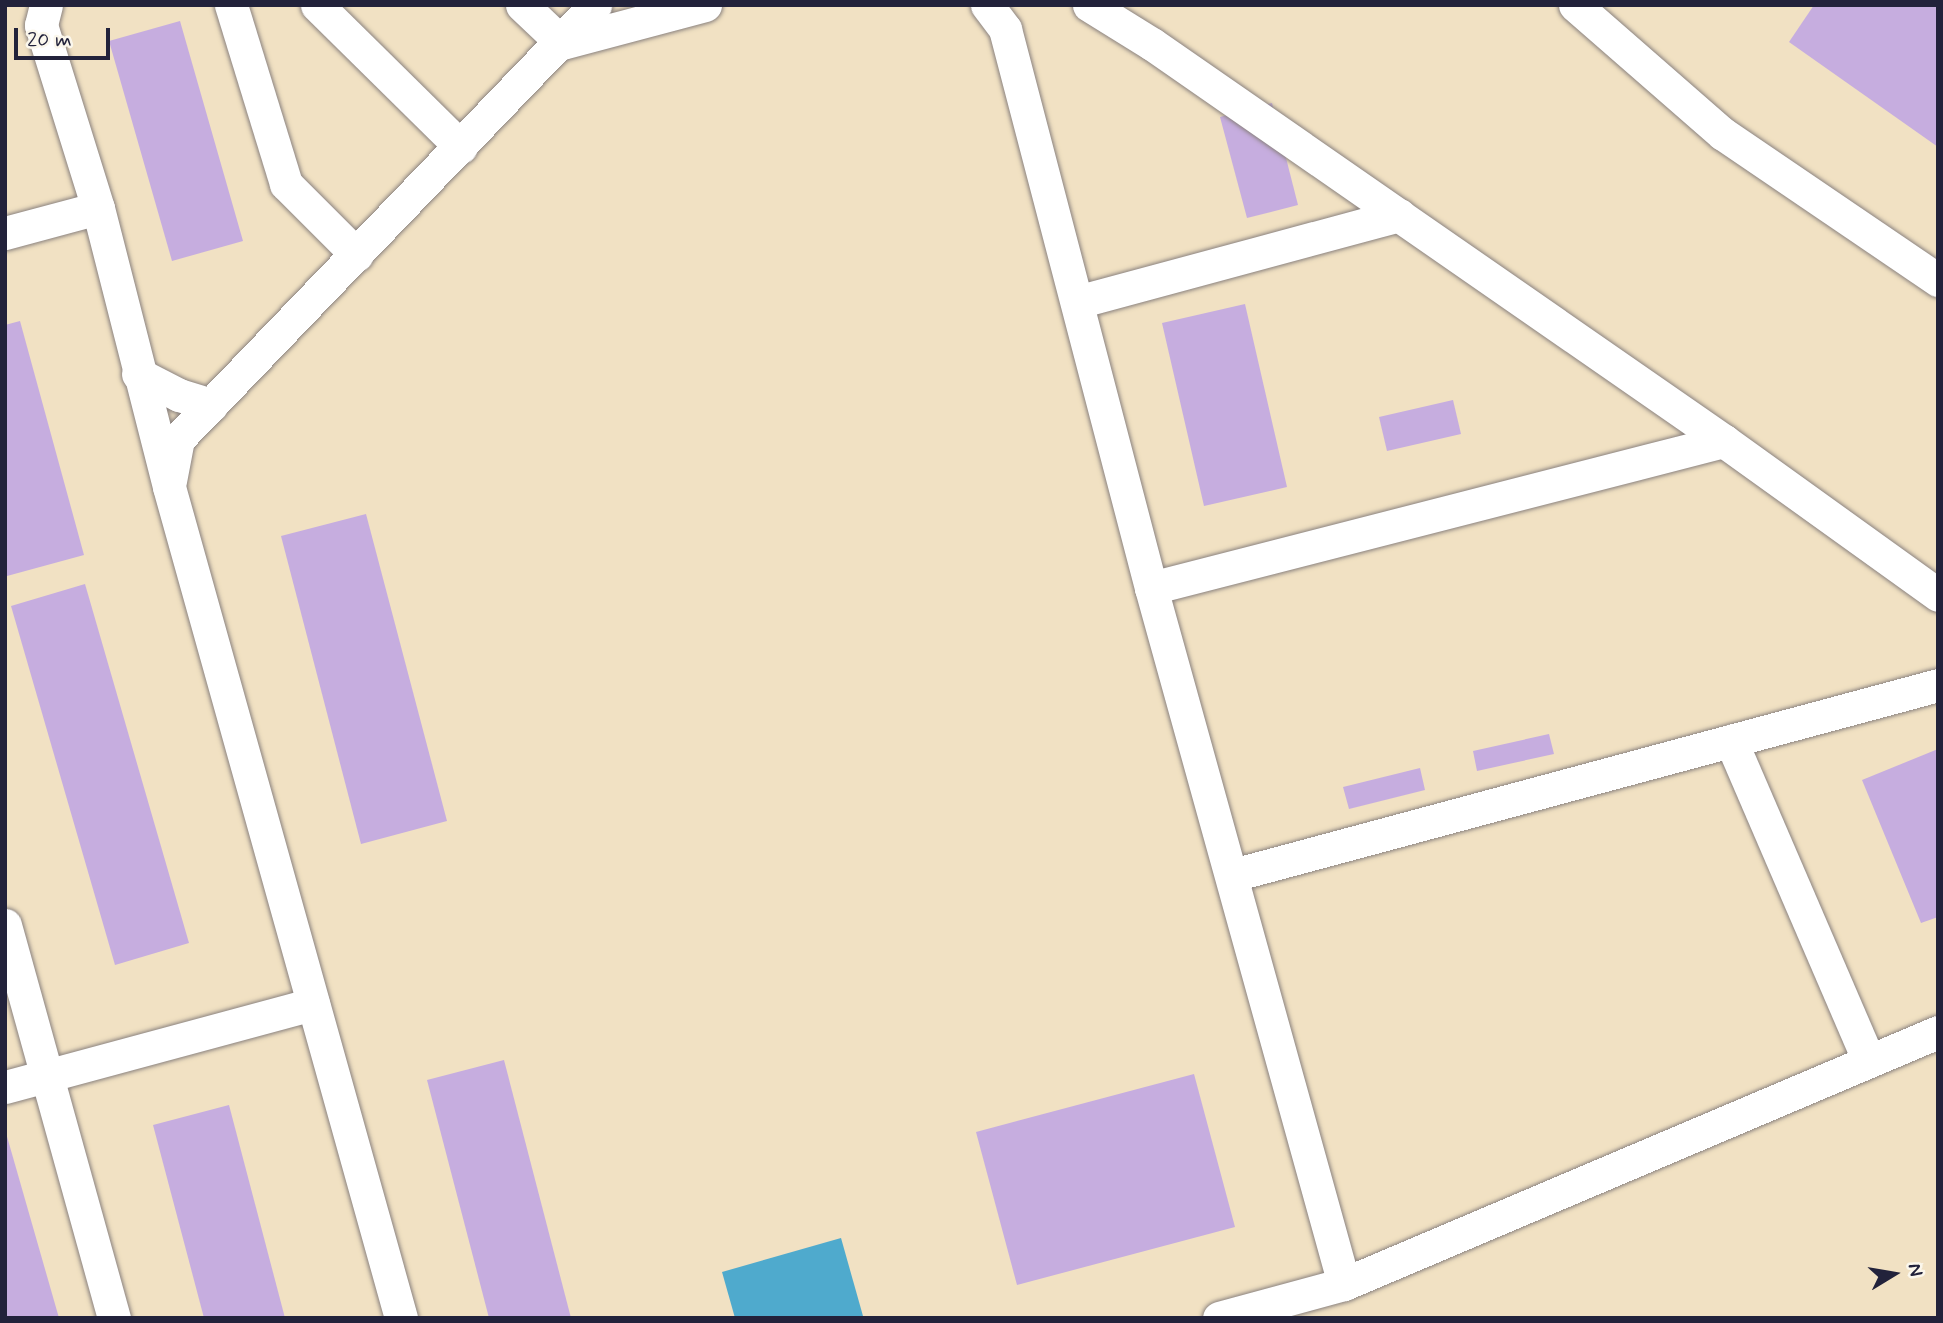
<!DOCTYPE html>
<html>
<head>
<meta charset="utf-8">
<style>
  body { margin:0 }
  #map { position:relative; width:1943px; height:1323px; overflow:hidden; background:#f1e1c3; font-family:Mynerve,sans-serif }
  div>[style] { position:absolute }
  .water>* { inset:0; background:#4faacd }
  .building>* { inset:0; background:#c6addf }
  .roads { filter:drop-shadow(0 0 2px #8a827f) drop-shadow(0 0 2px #8a827f) }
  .minor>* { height:33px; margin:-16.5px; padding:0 16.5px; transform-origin:16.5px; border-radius:16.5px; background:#fff }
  span { translate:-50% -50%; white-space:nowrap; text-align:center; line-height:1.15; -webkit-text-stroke:6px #fbf7ec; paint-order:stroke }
  .frame { position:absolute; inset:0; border:7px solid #22223b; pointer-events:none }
  .north { position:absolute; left:1859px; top:1239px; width:70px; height:70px; -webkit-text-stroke:5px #fbf7ec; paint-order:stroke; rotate:79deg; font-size:19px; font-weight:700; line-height:28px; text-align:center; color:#22223b }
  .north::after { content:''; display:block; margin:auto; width:24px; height:32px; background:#22223b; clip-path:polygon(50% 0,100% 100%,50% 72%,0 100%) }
  .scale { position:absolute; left:14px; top:28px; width:96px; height:32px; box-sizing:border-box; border:4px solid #22223b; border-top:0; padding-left:9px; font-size:21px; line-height:24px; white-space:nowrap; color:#22223b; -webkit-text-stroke:5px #fbf7ec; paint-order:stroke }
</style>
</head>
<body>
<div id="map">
  <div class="water">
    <i style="clip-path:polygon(841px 1238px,863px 1316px,735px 1318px,722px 1272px)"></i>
  </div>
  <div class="building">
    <i style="clip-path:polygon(1814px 5px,1938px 5px,1938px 147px,1789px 42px)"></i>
    <i style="clip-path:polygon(180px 21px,243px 241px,172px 261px,109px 41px)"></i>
    <i style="clip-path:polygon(1272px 103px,1298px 205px,1247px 218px,1220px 117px)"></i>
    <i style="clip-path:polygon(1245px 304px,1287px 487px,1204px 506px,1162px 323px)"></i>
    <i style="clip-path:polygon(20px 321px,84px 555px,7px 576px,5px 325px)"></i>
    <i style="clip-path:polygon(1453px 400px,1461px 434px,1387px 451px,1379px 417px)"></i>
    <i style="clip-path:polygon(366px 514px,447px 821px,361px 844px,281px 536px)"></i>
    <i style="clip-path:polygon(85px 584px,189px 943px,115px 965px,11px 606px)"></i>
    <i style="clip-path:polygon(1549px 734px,1554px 754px,1477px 771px,1473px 751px)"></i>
    <i style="clip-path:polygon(1938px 749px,1938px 917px,1921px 923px,1862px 780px)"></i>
    <i style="clip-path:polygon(1420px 768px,1425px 790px,1349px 809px,1343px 787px)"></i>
    <i style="clip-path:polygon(504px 1060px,571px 1318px,489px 1318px,427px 1080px)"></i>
    <i style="clip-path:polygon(1194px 1074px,1235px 1227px,1017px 1285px,976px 1132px)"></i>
    <i style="clip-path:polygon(229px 1105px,285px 1318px,204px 1318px,153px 1125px)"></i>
    <i style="clip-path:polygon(6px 1133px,59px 1318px,5px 1318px)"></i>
  </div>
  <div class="roads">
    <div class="minor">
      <i style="left:46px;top:5px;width:21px;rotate:104deg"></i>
      <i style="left:41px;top:25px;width:192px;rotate:72.7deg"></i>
      <i style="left:231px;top:5px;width:187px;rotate:72.9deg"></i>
      <i style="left:286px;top:184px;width:100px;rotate:45deg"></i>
      <i style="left:317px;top:5px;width:202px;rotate:44.6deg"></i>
      <i style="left:522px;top:5px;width:55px;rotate:43.5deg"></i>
      <i style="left:987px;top:5px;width:30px;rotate:53deg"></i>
      <i style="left:1005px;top:29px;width:578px;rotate:75.36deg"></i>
      <i style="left:1151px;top:588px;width:722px;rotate:74.5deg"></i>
      <i style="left:1089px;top:5px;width:74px;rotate:31.8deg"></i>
      <i style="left:1152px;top:44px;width:696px;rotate:34.76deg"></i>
      <i style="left:1724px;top:441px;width:264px;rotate:35.7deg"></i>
      <i style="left:1575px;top:5px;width:196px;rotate:41.1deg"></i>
      <i style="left:1723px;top:134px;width:260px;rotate:34.2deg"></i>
      <i style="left:562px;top:43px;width:148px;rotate:-14.9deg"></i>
      <i style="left:5px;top:233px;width:96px;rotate:-15deg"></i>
      <i style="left:98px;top:208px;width:288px;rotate:75.7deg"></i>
      <i style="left:169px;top:487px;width:863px;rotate:74.4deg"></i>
      <i style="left:1077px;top:302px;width:334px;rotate:-15.1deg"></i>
      <i style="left:138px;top:374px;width:46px;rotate:27.1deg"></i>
      <i style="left:179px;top:395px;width:34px;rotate:17deg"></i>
      <i style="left:170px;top:481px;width:43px;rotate:-79.2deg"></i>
      <i style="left:178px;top:439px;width:602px;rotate:-46.14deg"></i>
      <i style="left:1151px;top:588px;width:592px;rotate:-14.39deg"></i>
      <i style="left:1731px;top:741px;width:348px;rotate:66.7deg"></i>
      <i style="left:1233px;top:875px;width:730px;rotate:-15.08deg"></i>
      <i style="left:5px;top:925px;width:408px;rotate:74.5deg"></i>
      <i style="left:5px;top:1087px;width:319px;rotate:-15.1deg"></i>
      <i style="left:1219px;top:1318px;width:130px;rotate:-15.2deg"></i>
      <i style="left:1344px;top:1284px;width:645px;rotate:-22.99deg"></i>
    </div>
  </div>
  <div class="frame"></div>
  <div class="north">N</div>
  <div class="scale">20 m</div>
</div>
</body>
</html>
